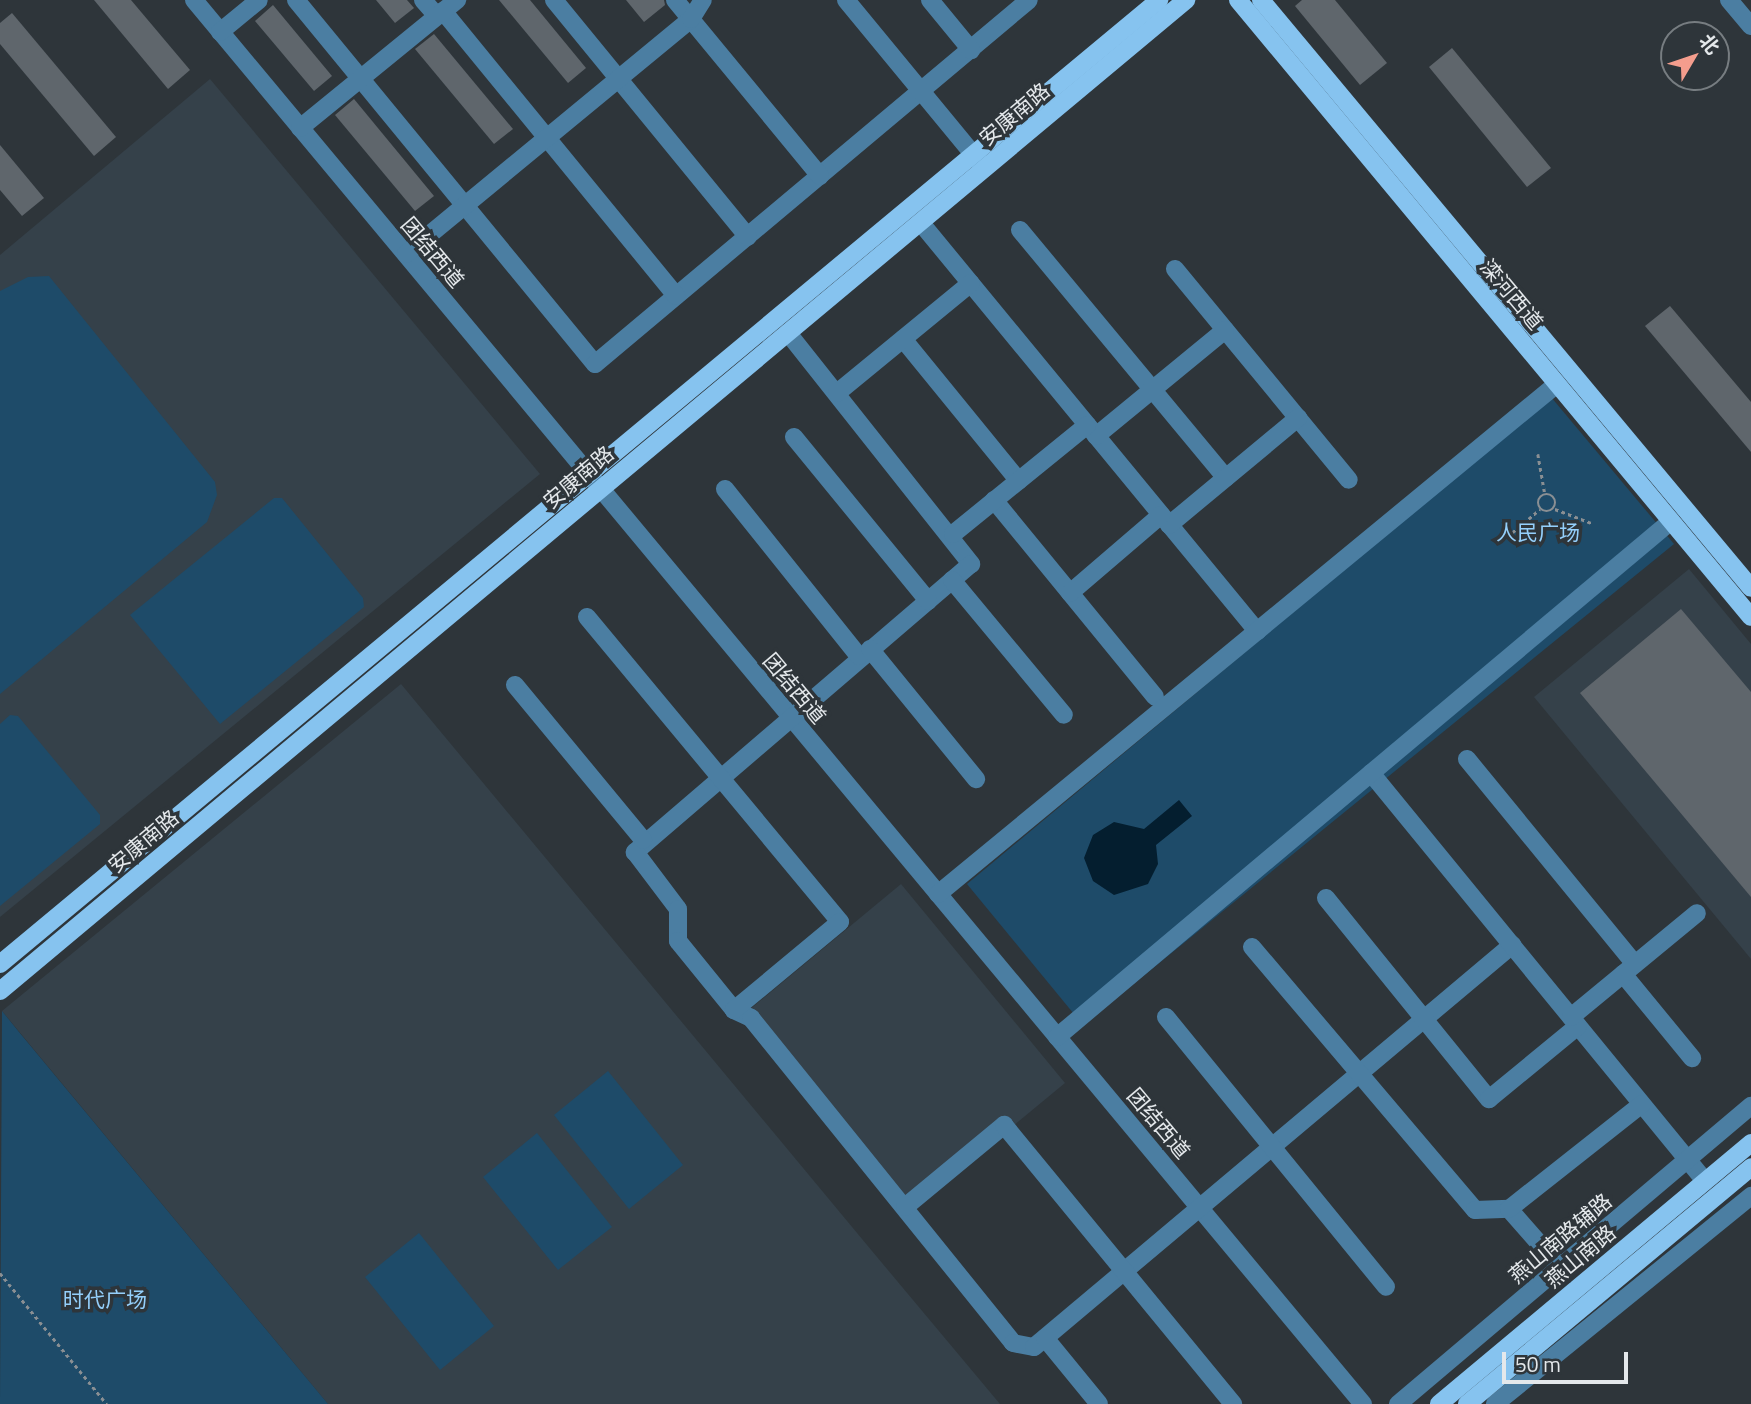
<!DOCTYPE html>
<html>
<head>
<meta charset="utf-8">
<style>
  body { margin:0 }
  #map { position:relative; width:1751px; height:1404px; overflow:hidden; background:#2e353a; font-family:"Titillium Web","Noto Sans SC",sans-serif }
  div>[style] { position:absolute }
  .built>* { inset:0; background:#35414a }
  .green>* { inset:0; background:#1e4b69 }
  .water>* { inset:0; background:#041e2f }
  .building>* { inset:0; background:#5f666c }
  .path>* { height:2.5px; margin-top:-1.25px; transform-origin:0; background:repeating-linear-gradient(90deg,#8a8f93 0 3.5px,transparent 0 7px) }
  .path>.ring { margin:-1.25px; padding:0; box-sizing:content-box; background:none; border:2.5px solid #8a8f93; border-radius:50% }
  .minor>* { height:18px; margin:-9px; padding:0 9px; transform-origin:9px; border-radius:9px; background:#4b7ea2 }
  .major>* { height:18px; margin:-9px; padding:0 9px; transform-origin:9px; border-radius:9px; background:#86c3ef }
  span { translate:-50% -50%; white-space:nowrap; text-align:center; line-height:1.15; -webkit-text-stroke:7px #2e353a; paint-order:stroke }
  .street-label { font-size:21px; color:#e4e8eb }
  .park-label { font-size:21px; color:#94cffb }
  .north { position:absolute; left:1660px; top:21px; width:70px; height:70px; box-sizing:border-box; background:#2e353a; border:2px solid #777d81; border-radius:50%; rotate:51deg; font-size:19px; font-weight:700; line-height:28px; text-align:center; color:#e4e8eb }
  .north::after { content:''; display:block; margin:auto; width:24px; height:32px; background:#f49d8d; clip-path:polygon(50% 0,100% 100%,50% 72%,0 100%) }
  .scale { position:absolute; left:1502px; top:1352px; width:126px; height:32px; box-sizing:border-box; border:4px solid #e4e8eb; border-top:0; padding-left:9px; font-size:21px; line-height:24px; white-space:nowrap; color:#e4e8eb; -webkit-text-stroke:5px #2e353a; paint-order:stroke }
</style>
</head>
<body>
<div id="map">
  <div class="built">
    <i style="clip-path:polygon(210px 79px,540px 474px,0 917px,0 255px)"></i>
    <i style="clip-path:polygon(1689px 569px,1751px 644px,1751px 959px,1534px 697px)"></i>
    <i style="clip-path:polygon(401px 684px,872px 1251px,1000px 1404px,328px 1404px,2px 1011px)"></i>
    <i style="clip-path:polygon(901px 884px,1065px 1083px,914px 1208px,749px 1010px)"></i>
  </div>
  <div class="green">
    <i style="clip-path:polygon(49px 276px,215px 482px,217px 495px,207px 522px,0 694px,0 291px,28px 277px)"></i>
    <i style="clip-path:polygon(1551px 397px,1674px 544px,1083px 1025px,967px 884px)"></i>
    <i style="clip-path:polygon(274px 498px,282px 498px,363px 598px,364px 607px,220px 724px,130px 615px)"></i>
    <i style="clip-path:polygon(10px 715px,18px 716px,100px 815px,100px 824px,0 906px,0 724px)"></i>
    <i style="clip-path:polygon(2px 1011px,19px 1032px,328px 1404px,0 1404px)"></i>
    <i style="clip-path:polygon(608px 1071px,683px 1165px,629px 1209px,554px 1115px)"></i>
    <i style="clip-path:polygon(537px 1133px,612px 1227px,558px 1270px,483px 1177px)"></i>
    <i style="clip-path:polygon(419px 1233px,494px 1326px,440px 1370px,365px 1277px)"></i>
  </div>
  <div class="water">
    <i style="clip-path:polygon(1179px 800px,1192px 816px,1156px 845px,1158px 864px,1148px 884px,1114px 895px,1093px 881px,1084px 858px,1093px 835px,1114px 822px,1144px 829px)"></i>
  </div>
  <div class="building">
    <i style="clip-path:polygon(94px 0,131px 0,190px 70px,168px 89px)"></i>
    <i style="clip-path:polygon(376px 0,407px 0,414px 8px,395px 23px)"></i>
    <i style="clip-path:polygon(499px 0,530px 0,586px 68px,568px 83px)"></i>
    <i style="clip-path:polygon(626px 0,664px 0,665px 5px,644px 22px)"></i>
    <i style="clip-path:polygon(1302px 0,1335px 0,1387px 63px,1360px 85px,1295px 6px)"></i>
    <i style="clip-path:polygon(273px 5px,332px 76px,314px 91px,255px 21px)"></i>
    <i style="clip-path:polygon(12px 13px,116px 137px,94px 156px,0 44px,0 23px)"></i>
    <i style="clip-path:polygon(434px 34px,513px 129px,494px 144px,415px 49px)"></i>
    <i style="clip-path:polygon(1452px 48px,1551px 168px,1527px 187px,1429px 67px)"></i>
    <i style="clip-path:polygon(354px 99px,434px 196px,415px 211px,335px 115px)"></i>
    <i style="clip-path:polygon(0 145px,44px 198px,22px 216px,0 190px)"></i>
    <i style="clip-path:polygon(1670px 306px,1751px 402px,1751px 452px,1645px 326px)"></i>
    <i style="clip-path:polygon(1681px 609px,1751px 692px,1751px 897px,1580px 693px)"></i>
  </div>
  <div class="path">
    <i style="left:1538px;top:454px;width:41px;rotate:80.1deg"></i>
    <i class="ring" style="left:1538px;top:494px;width:15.5px;height:15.5px"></i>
    <i style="left:1555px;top:509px;width:40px;rotate:21deg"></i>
    <i style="left:1507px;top:537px;width:43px;rotate:-40.3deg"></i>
    <i style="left:0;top:1273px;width:169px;rotate:50.8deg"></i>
  </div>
  <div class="minor">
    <i style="left:194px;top:0;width:1827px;rotate:50.22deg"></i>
    <i style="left:296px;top:0;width:471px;rotate:50.6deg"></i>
    <i style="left:595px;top:364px;width:566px;rotate:-39.99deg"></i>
    <i style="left:423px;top:0;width:21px;rotate:49deg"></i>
    <i style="left:554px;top:0;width:306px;rotate:50.7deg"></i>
    <i style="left:675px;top:0;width:228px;rotate:50.5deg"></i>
    <i style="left:846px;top:0;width:214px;rotate:50.5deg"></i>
    <i style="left:930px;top:0;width:65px;rotate:50.6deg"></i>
    <i style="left:1729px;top:0;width:34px;rotate:50deg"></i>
    <i style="left:443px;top:11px;width:368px;rotate:50.7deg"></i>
    <i style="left:220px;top:32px;width:50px;rotate:-39.4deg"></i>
    <i style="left:300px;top:128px;width:203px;rotate:-39.2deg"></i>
    <i style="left:921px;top:223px;width:529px;rotate:50.53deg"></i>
    <i style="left:1020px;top:230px;width:322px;rotate:50.3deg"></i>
    <i style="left:406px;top:254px;width:369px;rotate:-39.5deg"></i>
    <i style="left:691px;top:19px;width:22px;rotate:-58deg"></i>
    <i style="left:1175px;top:269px;width:273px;rotate:50.5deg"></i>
    <i style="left:788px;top:333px;width:295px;rotate:51.6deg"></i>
    <i style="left:971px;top:564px;width:443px;rotate:139.4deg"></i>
    <i style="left:635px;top:852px;width:71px;rotate:53deg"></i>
    <i style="left:678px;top:909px;width:32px;rotate:90deg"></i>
    <i style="left:678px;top:941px;width:89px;rotate:50.9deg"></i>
    <i style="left:734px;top:1010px;width:19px;rotate:25deg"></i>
    <i style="left:751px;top:1018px;width:417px;rotate:51.1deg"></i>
    <i style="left:1013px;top:1343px;width:21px;rotate:11deg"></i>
    <i style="left:1034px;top:1347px;width:625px;rotate:-40.06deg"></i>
    <i style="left:903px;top:339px;width:183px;rotate:50.8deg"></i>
    <i style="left:837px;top:393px;width:173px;rotate:-39.4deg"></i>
    <i style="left:1096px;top:436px;width:167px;rotate:-39.4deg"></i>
    <i style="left:794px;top:437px;width:212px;rotate:50.7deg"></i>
    <i style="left:725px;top:489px;width:214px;rotate:51.3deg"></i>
    <i style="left:994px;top:500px;width:254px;rotate:50.7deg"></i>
    <i style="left:1169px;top:525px;width:168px;rotate:-39.7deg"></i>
    <i style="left:953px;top:534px;width:173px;rotate:-39.1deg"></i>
    <i style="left:952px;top:580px;width:175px;rotate:50.3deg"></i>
    <i style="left:1070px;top:593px;width:120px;rotate:-40.6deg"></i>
    <i style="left:587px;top:617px;width:396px;rotate:50.3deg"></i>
    <i style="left:840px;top:922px;width:138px;rotate:140.3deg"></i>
    <i style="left:870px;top:649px;width:168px;rotate:50.8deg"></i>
    <i style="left:515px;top:685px;width:201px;rotate:50.4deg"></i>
    <i style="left:1467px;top:759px;width:265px;rotate:50.7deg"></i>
    <i style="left:1371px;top:773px;width:527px;rotate:50.7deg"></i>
    <i style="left:938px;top:894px;width:802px;rotate:-39.49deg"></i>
    <i style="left:1326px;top:898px;width:259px;rotate:51deg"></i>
    <i style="left:1489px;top:1099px;width:115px;rotate:-39.4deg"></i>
    <i style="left:1252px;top:947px;width:345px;rotate:49.7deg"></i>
    <i style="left:1475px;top:1210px;width:34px;rotate:-2deg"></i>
    <i style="left:1509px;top:1209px;width:77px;rotate:48.7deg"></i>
    <i style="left:1623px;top:974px;width:109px;rotate:50.6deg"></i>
    <i style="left:1166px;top:1017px;width:348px;rotate:50.8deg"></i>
    <i style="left:1571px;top:1017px;width:163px;rotate:-39.5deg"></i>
    <i style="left:1057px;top:1037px;width:802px;rotate:-40.04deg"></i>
    <i style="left:905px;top:1207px;width:129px;rotate:-39.6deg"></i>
    <i style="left:1004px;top:1125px;width:361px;rotate:50.6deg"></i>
    <i style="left:1509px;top:1209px;width:169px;rotate:-38.3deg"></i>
    <i style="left:1045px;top:1338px;width:85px;rotate:50.7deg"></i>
    <i style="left:1398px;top:1404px;width:462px;rotate:-40.2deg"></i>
    <i style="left:1495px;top:1404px;width:330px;rotate:-39.1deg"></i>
  </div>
  <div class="major">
    <i style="left:1238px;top:0;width:802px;rotate:50.26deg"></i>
    <i style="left:1261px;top:0;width:765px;rotate:50.19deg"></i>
    <i style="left:0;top:964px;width:1508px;rotate:-39.75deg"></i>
    <i style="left:0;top:991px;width:1546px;rotate:-39.88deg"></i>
    <i style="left:1439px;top:1404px;width:407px;rotate:-39.9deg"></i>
    <i style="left:1467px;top:1404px;width:370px;rotate:-39.8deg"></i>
  </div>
  <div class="street-label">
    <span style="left:1014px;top:114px;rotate:-40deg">安康南路</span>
    <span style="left:433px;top:252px;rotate:50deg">团结西道</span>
    <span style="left:1512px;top:294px;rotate:50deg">滦河西道</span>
    <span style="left:578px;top:477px;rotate:-40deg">安康南路</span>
    <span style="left:795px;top:688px;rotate:50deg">团结西道</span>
    <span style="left:143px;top:841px;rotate:-40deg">安康南路</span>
    <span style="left:1159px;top:1123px;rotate:50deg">团结西道</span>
    <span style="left:1560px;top:1238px;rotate:-40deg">燕山南路辅路</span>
    <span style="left:1580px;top:1256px;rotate:-40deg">燕山南路</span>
  </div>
  <div class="park-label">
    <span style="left:1538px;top:532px">人民广场</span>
    <span style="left:105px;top:1299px">时代广场</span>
  </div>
  <div class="north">北</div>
  <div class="scale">50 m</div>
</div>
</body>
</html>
